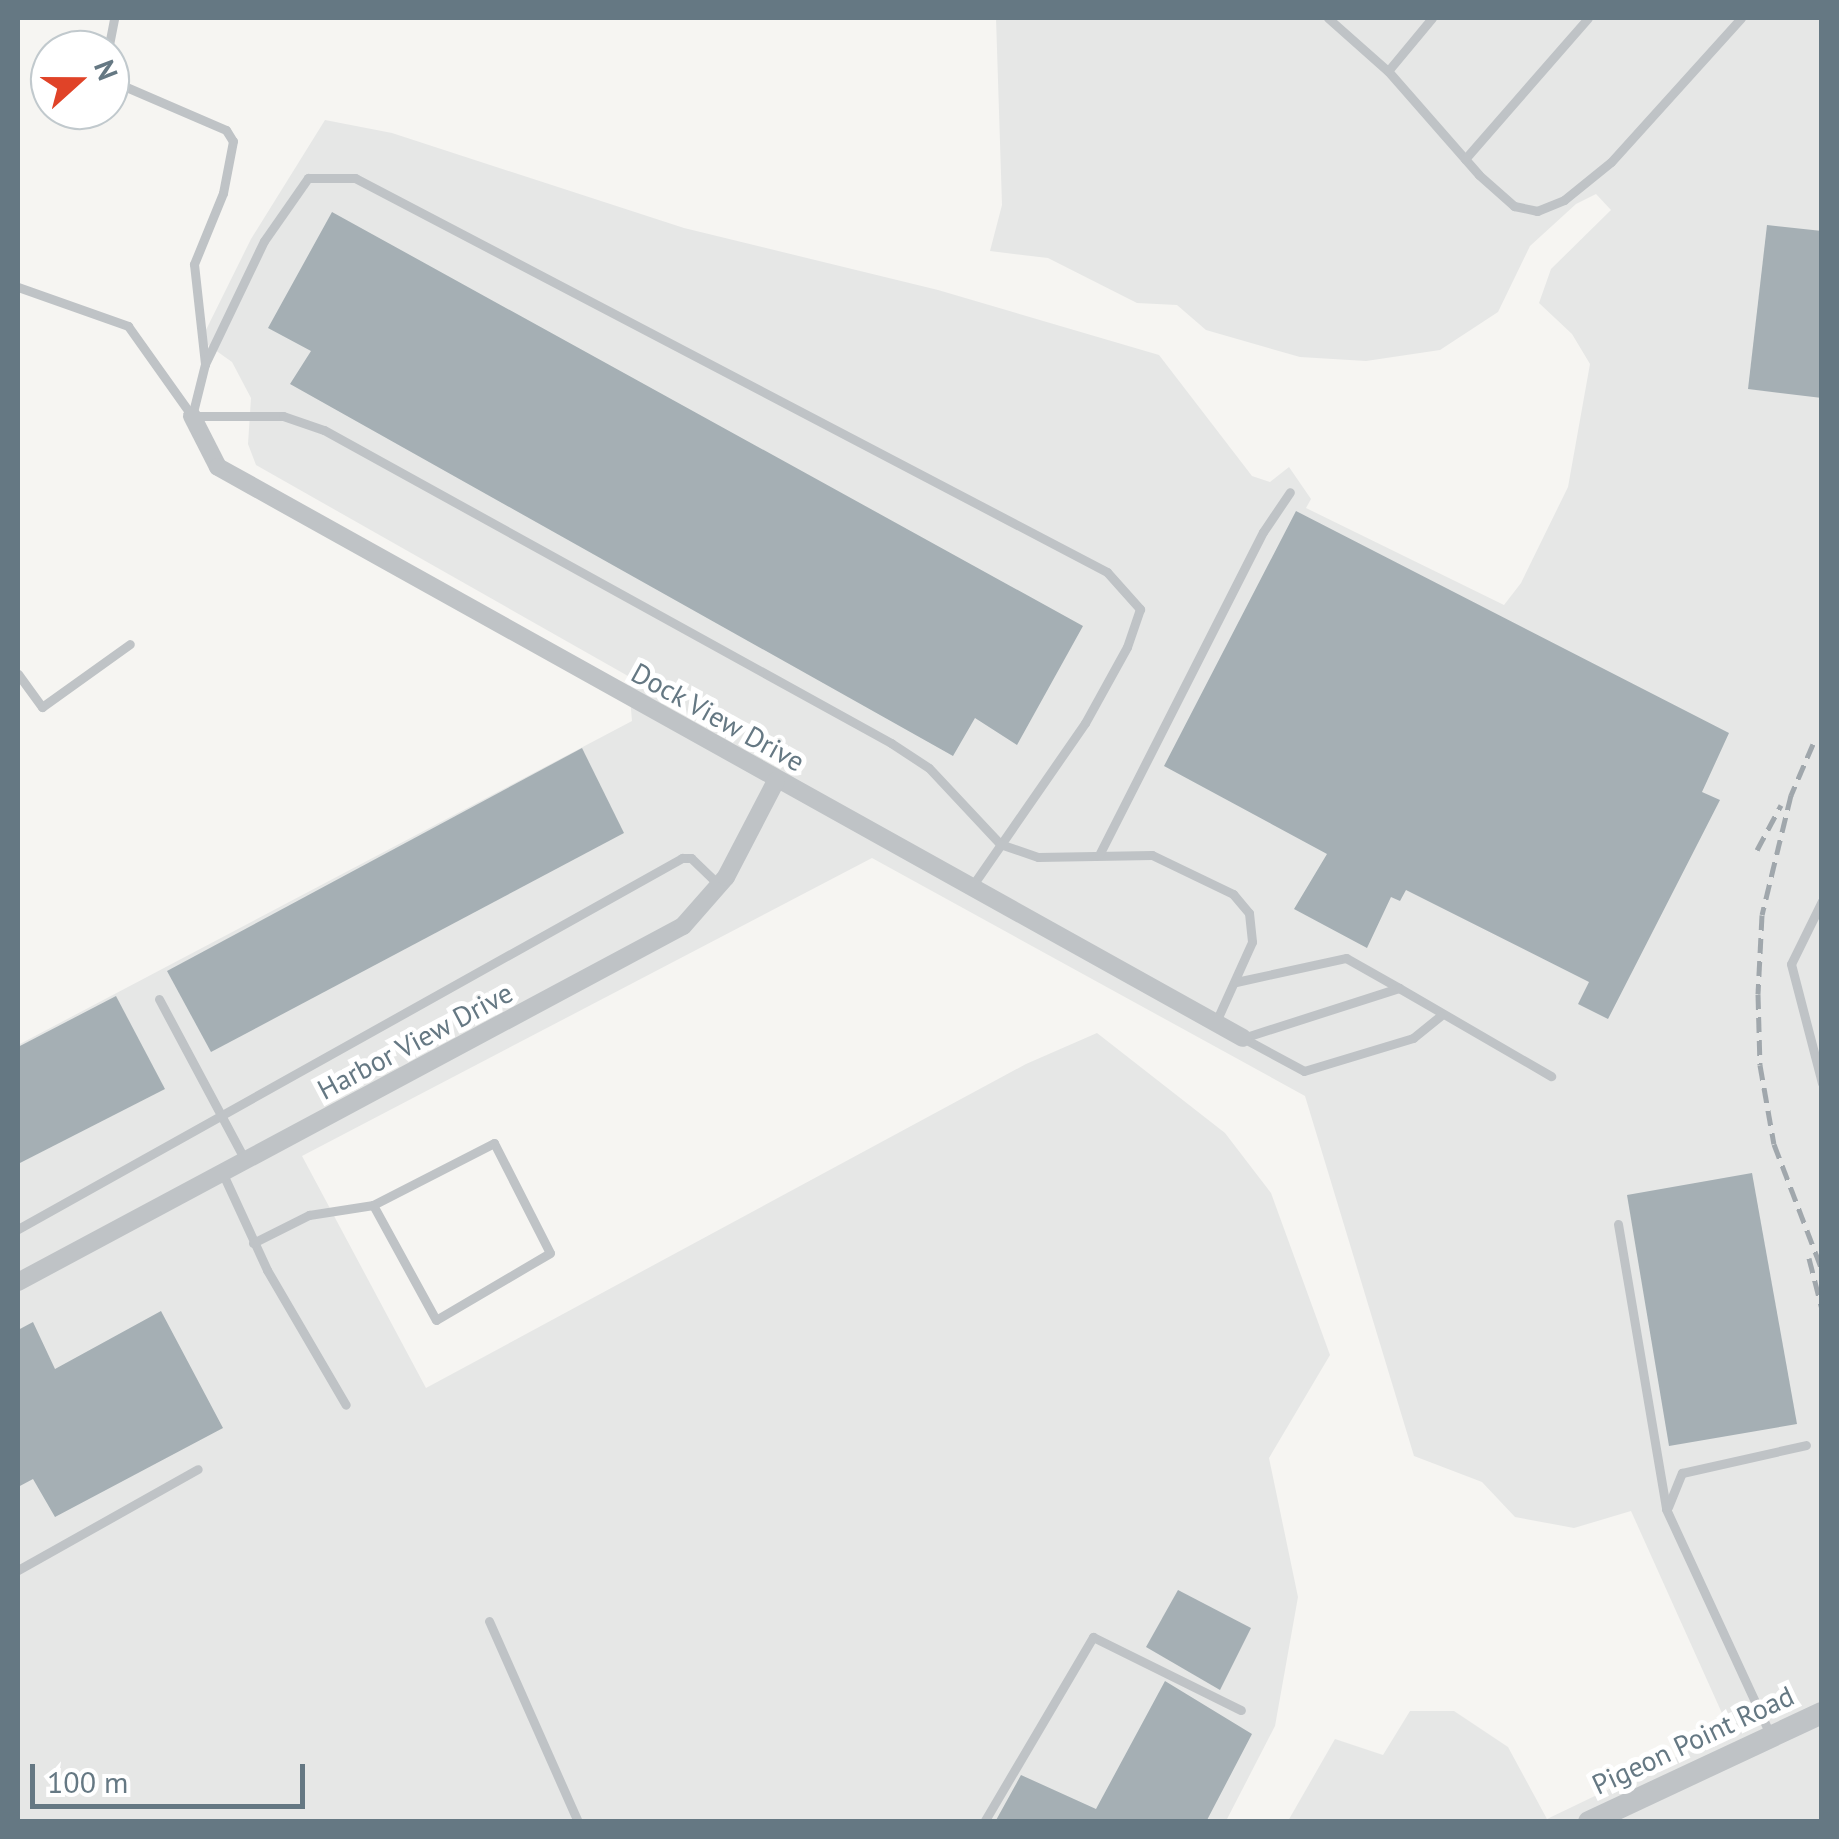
<!DOCTYPE html>
<html>
<head>
<meta charset="utf-8">
<style>
  body { margin:0 }
  #map { position:relative; width:1839px; height:1839px; overflow:hidden; background:#f6f5f2; font-family:"PT Sans",sans-serif }
  div>[style] { position:absolute }
  .built>* { inset:0; background:#e6e7e6 }
  .building>* { inset:0; background:#a5afb4 }
  .service>* { height:9px; margin:-4.5px; padding:0 4.5px; transform-origin:4.5px; border-radius:4.5px; background:#bfc3c6 }
  .minor>* { height:18px; margin:-9px; padding:0 9px; transform-origin:9px; border-radius:9px; background:#bfc3c6 }
  .tertiary>* { height:22px; margin:-11px; padding:0 11px; transform-origin:11px; border-radius:11px; background:#bfc3c6 }
  .rail>* { height:5px; margin-top:-2.5px; transform-origin:0; background:repeating-linear-gradient(90deg,#a0a7ac 0 15px,transparent 0 23px) }
  span { translate:-50% -50%; white-space:nowrap; text-align:center; line-height:1.15; -webkit-text-stroke:10px #fff; paint-order:stroke }
  .street-label { font-size:28px; color:#657883 }
  .frame { position:absolute; inset:0; border:20px solid #657883; pointer-events:none }
  .north { position:absolute; left:30px; top:30px; width:100px; height:100px; box-sizing:border-box; background:#fff; border:2px solid #c1c9cd; border-radius:50%; rotate:69deg; font-size:28px; font-weight:700; line-height:40px; text-align:center; color:#657883 }
  .north::after { content:''; display:block; margin:auto; width:35px; height:45px; background:#e04328; clip-path:polygon(50% 0,100% 100%,50% 72%,0 100%) }
  .scale { position:absolute; left:30px; top:1764px; width:275px; height:45px; box-sizing:border-box; border:5px solid #657883; border-top:0; padding-left:12px; font-size:30px; line-height:35px; white-space:nowrap; color:#657883; -webkit-text-stroke:8px #fff; paint-order:stroke }
</style>
</head>
<body>
<div id="map">
  <div class="built">
    <i style="clip-path:polygon(996px 18px,1821px 18px,1821px 1821px,1288px 1821px,1335px 1739px,1383px 1755px,1410px 1711px,1454px 1711px,1508px 1747px,1547px 1819px,1730px 1731px,1631px 1511px,1574px 1528px,1515px 1517px,1482px 1482px,1414px 1456px,1305px 1096px,872px 858px,302px 1156px,426px 1388px,1026px 1064px,1097px 1033px,1225px 1133px,1271px 1193px,1330px 1355px,1269px 1458px,1298px 1597px,1275px 1726px,1226px 1821px,18px 1822px,18px 1045px,632px 721px,628px 676px,256px 465px,248px 444px,251px 398px,232px 362px,201px 340px,251px 239px,325px 120px,392px 133px,684px 228px,938px 290px,1159px 355px,1252px 476px,1270px 482px,1289px 467px,1311px 499px,1306px 508px,1504px 605px,1521px 583px,1568px 487px,1590px 364px,1572px 334px,1539px 303px,1551px 269px,1611px 210px,1596px 194px,1576px 204px,1530px 246px,1498px 312px,1440px 350px,1366px 361px,1300px 357px,1206px 330px,1177px 305px,1137px 303px,1048px 258px,990px 251px,1002px 205px)"></i>
  </div>
  <div class="building">
    <i style="clip-path:polygon(332px 212px,1083px 626px,1017px 745px,975px 718px,953px 756px,290px 384px,311px 351px,268px 328px)"></i>
    <i style="clip-path:polygon(1767px 225px,1822px 231px,1822px 398px,1748px 389px)"></i>
    <i style="clip-path:polygon(1296px 511px,1729px 733px,1702px 792px,1720px 800px,1608px 1019px,1578px 1004px,1589px 982px,1406px 890px,1400px 901px,1391px 897px,1367px 948px,1294px 909px,1327px 854px,1164px 766px)"></i>
    <i style="clip-path:polygon(582px 748px,624px 833px,211px 1052px,167px 971px)"></i>
    <i style="clip-path:polygon(116px 996px,165px 1089px,18px 1164px,18px 1047px)"></i>
    <i style="clip-path:polygon(1752px 1173px,1797px 1424px,1669px 1446px,1627px 1195px)"></i>
    <i style="clip-path:polygon(161px 1311px,223px 1428px,55px 1517px,33px 1479px,18px 1487px,18px 1330px,33px 1322px,55px 1369px)"></i>
    <i style="clip-path:polygon(1178px 1590px,1251px 1628px,1220px 1690px,1146px 1647px)"></i>
    <i style="clip-path:polygon(1165px 1681px,1252px 1734px,1206px 1822px,995px 1822px,1021px 1775px,1096px 1809px)"></i>
  </div>
  <div class="service">
    <i style="left:1328px;top:18px;width:80px;rotate:41.5deg"></i>
    <i style="left:1388px;top:71px;width:138px;rotate:48.8deg"></i>
    <i style="left:1479px;top:175px;width:47px;rotate:41.5deg"></i>
    <i style="left:1514px;top:206px;width:24px;rotate:12deg"></i>
    <i style="left:1537px;top:211px;width:29px;rotate:-22deg"></i>
    <i style="left:1564px;top:200px;width:60px;rotate:-39deg"></i>
    <i style="left:1611px;top:162px;width:194px;rotate:-47.9deg"></i>
    <i style="left:108px;top:50px;width:33px;rotate:-79deg"></i>
    <i style="left:1388px;top:71px;width:69px;rotate:-50.3deg"></i>
    <i style="left:110px;top:80px;width:126px;rotate:23.3deg"></i>
    <i style="left:226px;top:130px;width:13px;rotate:58deg"></i>
    <i style="left:233px;top:141px;width:53px;rotate:100.9deg"></i>
    <i style="left:223px;top:193px;width:77px;rotate:112.2deg"></i>
    <i style="left:194px;top:264px;width:101px;rotate:83.7deg"></i>
    <i style="left:205px;top:364px;width:54px;rotate:104deg"></i>
    <i style="left:1465px;top:159px;width:187px;rotate:-48.9deg"></i>
    <i style="left:18px;top:287px;width:117px;rotate:19.5deg"></i>
    <i style="left:128px;top:326px;width:110px;rotate:54.6deg"></i>
    <i style="left:205px;top:364px;width:136px;rotate:-64.4deg"></i>
    <i style="left:264px;top:241px;width:77px;rotate:-55.1deg"></i>
    <i style="left:308px;top:178px;width:47px"></i>
    <i style="left:355px;top:178px;width:849px;rotate:27.65deg"></i>
    <i style="left:1107px;top:572px;width:50px;rotate:48.3deg"></i>
    <i style="left:1140px;top:609px;width:40px;rotate:108.9deg"></i>
    <i style="left:1127px;top:647px;width:87px;rotate:118.9deg"></i>
    <i style="left:1085px;top:723px;width:202px;rotate:124.7deg"></i>
    <i style="left:194px;top:416px;width:89px"></i>
    <i style="left:283px;top:416px;width:43px;rotate:18.9deg"></i>
    <i style="left:324px;top:430px;width:648px;rotate:28.9deg"></i>
    <i style="left:891px;top:743px;width:45px;rotate:33.3deg"></i>
    <i style="left:929px;top:768px;width:104px;rotate:46.9deg"></i>
    <i style="left:1000px;top:844px;width:40px;rotate:18.9deg"></i>
    <i style="left:1038px;top:857px;width:114px;rotate:-1deg"></i>
    <i style="left:1152px;top:855px;width:90px;rotate:25.7deg"></i>
    <i style="left:1233px;top:894px;width:25px;rotate:50deg"></i>
    <i style="left:1249px;top:913px;width:29px;rotate:84deg"></i>
    <i style="left:1252px;top:942px;width:90px;rotate:114.3deg"></i>
    <i style="left:18px;top:674px;width:41px;rotate:54deg"></i>
    <i style="left:42px;top:707px;width:108px;rotate:-35.6deg"></i>
    <i style="left:1099px;top:855px;width:362px;rotate:-63.1deg"></i>
    <i style="left:1263px;top:532px;width:48px;rotate:-56deg"></i>
    <i style="left:1822px;top:901px;width:70px;rotate:116.2deg"></i>
    <i style="left:1791px;top:964px;width:123px;rotate:75.4deg"></i>
    <i style="left:1236px;top:982px;width:113px;rotate:-12.3deg"></i>
    <i style="left:1346px;top:958px;width:61px;rotate:29.5deg"></i>
    <i style="left:159px;top:999px;width:183px;rotate:61.9deg"></i>
    <i style="left:1243px;top:1038px;width:164px;rotate:-17.8deg"></i>
    <i style="left:1399px;top:988px;width:176px;rotate:30.1deg"></i>
    <i style="left:1243px;top:1038px;width:69px;rotate:28.4deg"></i>
    <i style="left:1304px;top:1071px;width:114px;rotate:-16.8deg"></i>
    <i style="left:1413px;top:1038px;width:35px;rotate:-39deg"></i>
    <i style="left:222px;top:1172px;width:108px;rotate:65.3deg"></i>
    <i style="left:267px;top:1270px;width:156px;rotate:59.7deg"></i>
    <i style="left:1618px;top:1224px;width:289px;rotate:80.4deg"></i>
    <i style="left:1666px;top:1509px;width:248px;rotate:65.2deg"></i>
    <i style="left:18px;top:1229px;width:761px;rotate:-29.19deg"></i>
    <i style="left:682px;top:858px;width:9px"></i>
    <i style="left:691px;top:858px;width:39px;rotate:44deg"></i>
    <i style="left:253px;top:1243px;width:63px;rotate:-26.6deg"></i>
    <i style="left:309px;top:1215px;width:65px;rotate:-8.9deg"></i>
    <i style="left:373px;top:1205px;width:136px;rotate:-27.1deg"></i>
    <i style="left:494px;top:1143px;width:123px;rotate:63deg"></i>
    <i style="left:550px;top:1253px;width:132px;rotate:149.6deg"></i>
    <i style="left:436px;top:1320px;width:131px;rotate:-118.7deg"></i>
    <i style="left:1668px;top:1507px;width:37px;rotate:-68deg"></i>
    <i style="left:1682px;top:1473px;width:127px;rotate:-12.7deg"></i>
    <i style="left:18px;top:1570px;width:206px;rotate:-29.3deg"></i>
    <i style="left:489px;top:1621px;width:220px;rotate:66.1deg"></i>
    <i style="left:984px;top:1822px;width:215px;rotate:-59.5deg"></i>
    <i style="left:1093px;top:1637px;width:165px;rotate:26.3deg"></i>
  </div>
  <div class="minor">
    <i style="left:192px;top:416px;width:57px;rotate:63deg"></i>
    <i style="left:218px;top:467px;width:1173px;rotate:29.12deg"></i>
    <i style="left:18px;top:1282px;width:754px;rotate:-28.16deg"></i>
    <i style="left:683px;top:926px;width:65px;rotate:-48.7deg"></i>
    <i style="left:726px;top:877px;width:108px;rotate:-62.5deg"></i>
  </div>
  <div class="tertiary">
    <i style="left:1589px;top:1822px;width:257px;rotate:-25.1deg"></i>
  </div>
  <div class="rail">
    <i style="left:1813px;top:744px;width:56px;rotate:113.3deg"></i>
    <i style="left:1791px;top:795px;width:123px;rotate:103.6deg"></i>
    <i style="left:1762px;top:915px;width:79px;rotate:92.9deg"></i>
    <i style="left:1758px;top:994px;width:71px;rotate:88.4deg"></i>
    <i style="left:1760px;top:1065px;width:80px;rotate:80deg"></i>
    <i style="left:1774px;top:1144px;width:135px;rotate:69.1deg"></i>
    <i style="left:1757px;top:850px;width:51px;rotate:-61.9deg"></i>
    <i style="left:1809px;top:1258px;width:53px;rotate:75.7deg"></i>
  </div>
  <div class="street-label">
    <span style="left:718px;top:717px;rotate:29deg">Dock View Drive</span>
    <span style="left:415px;top:1041px;rotate:-28deg">Harbor View Drive</span>
    <span style="left:1693px;top:1740px;rotate:-25deg">Pigeon Point Road</span>
  </div>
  <div class="frame"></div>
  <div class="north">N</div>
  <div class="scale">100 m</div>
</div>
</body>
</html>
